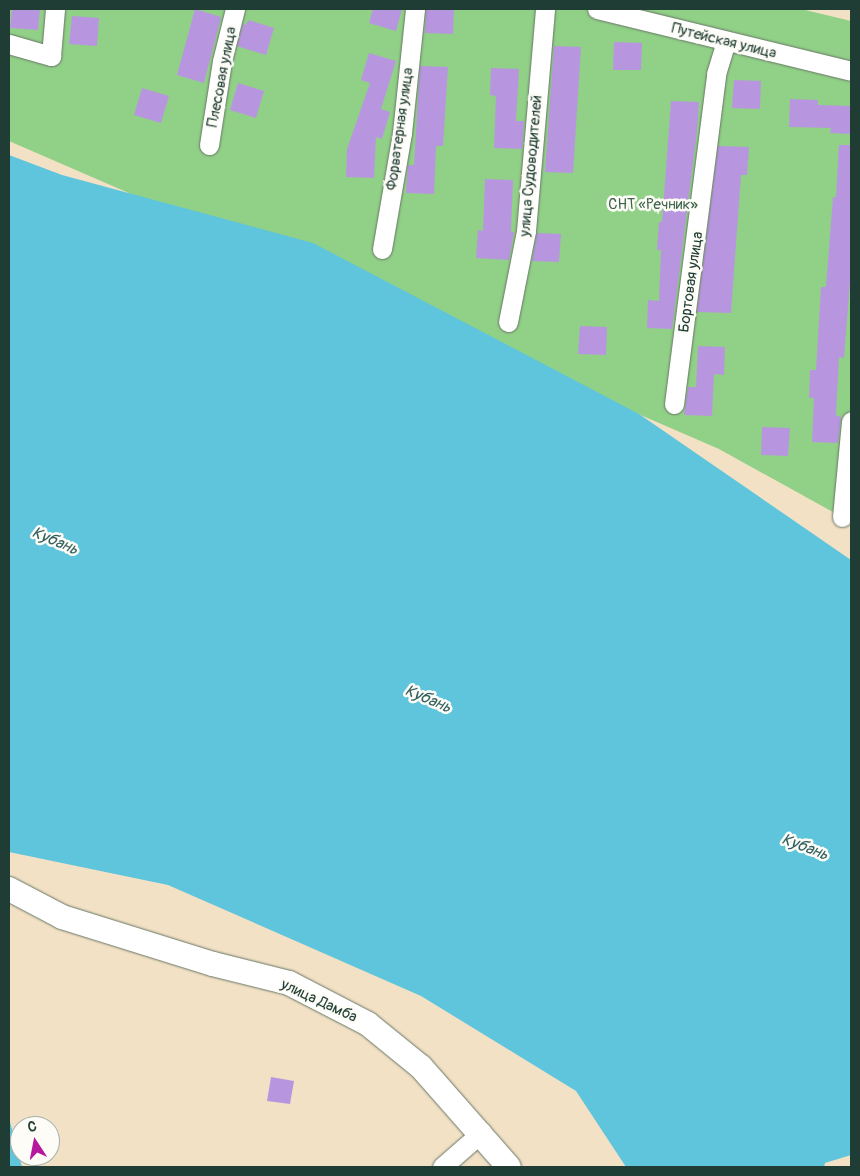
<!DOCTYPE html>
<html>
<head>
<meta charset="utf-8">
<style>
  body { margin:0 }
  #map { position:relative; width:860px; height:1176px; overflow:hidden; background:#f2e1c5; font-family:Pangolin,sans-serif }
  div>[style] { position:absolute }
  .green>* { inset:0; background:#91d087 }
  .water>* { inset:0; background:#5fc5dc }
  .building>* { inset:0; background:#b896df }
  .roads { filter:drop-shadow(0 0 1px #697667) drop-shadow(0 0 1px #697667) }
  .minor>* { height:19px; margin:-9.5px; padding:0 9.5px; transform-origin:9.5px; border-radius:9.5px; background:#fff }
  .tertiary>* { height:24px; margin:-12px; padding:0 12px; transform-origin:12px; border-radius:12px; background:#fff }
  span { translate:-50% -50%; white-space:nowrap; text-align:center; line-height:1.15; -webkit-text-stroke:5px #fdfcf7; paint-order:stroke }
  .street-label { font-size:15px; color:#1f3d34 }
  .park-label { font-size:15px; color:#3c6249 }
  .water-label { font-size:16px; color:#2f5f5e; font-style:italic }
  .frame { position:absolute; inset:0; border:10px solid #1f3d34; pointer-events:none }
  .north { position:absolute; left:10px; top:1116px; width:50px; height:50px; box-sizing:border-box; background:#fdfcf7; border:1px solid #a4b0a9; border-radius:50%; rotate:349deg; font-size:14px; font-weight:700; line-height:20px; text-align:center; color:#1f3d34 }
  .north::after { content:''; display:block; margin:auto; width:18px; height:22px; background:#b5179e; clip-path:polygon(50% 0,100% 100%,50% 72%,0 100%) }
</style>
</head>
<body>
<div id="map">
  <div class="green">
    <i style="clip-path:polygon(9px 9px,801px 9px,851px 21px,851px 522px,719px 449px,9px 141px)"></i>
  </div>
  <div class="water">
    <i style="clip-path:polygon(9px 155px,62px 175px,313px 243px,639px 414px,851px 560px,851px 1155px,825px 1163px,824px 1167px,626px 1167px,576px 1091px,421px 996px,168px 885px,9px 852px)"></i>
    <i style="clip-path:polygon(9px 1118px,22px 1167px,9px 1167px)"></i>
  </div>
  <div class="building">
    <i style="clip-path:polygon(12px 9px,40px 9px,38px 30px,10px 28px)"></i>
    <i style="clip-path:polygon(195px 9px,221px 17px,204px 83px,177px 75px)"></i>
    <i style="clip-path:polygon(373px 9px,402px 9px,396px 31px,369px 23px)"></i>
    <i style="clip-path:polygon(426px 9px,454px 9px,453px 34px,425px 33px)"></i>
    <i style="clip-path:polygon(72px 16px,99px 18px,97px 46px,69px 44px)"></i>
    <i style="clip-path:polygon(248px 20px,274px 28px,266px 55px,237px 46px,243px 24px,246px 25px)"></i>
    <i style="clip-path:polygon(614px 42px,642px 43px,641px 70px,613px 70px)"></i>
    <i style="clip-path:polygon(554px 46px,581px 47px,573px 173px,545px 172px)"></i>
    <i style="clip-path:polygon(369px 53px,396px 61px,381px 109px,390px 112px,382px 139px,376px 137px,374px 178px,346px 177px,347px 149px,370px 83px,361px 80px)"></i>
    <i style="clip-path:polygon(420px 66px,448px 67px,443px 146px,436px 146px,434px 194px,406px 193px,408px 165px,414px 165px)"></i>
    <i style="clip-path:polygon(491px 68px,519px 69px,516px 121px,524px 121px,522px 149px,494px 148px,496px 96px,490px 95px)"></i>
    <i style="clip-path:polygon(734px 80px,761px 81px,760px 109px,732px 108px)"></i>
    <i style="clip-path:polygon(238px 83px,264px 91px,256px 118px,230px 110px)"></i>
    <i style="clip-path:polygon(142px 88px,169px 96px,161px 123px,134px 115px)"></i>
    <i style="clip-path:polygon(790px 99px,818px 100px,818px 105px,851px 106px,851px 134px,830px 133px,831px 128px,789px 127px)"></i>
    <i style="clip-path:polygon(671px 101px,699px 102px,697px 131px,672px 329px,647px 328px,648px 300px,659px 301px,661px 250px,657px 250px,659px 222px,662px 222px)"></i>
    <i style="clip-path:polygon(839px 145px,851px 145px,851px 269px,844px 358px,839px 357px,836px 415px,841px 417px,838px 443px,812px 442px,814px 398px,809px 398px,810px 370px,816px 370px,821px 287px,826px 287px,833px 197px,836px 197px)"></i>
    <i style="clip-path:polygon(718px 146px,749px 147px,747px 175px,741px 175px,731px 313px,697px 312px)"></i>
    <i style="clip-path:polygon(485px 179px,513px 180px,511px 232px,514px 232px,509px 260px,476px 258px,478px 230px,483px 231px)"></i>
    <i style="clip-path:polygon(537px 233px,561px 234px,559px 262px,532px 261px)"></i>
    <i style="clip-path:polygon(580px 326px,607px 327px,606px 355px,578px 354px)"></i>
    <i style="clip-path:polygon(698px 346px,725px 347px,724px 375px,714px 374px,712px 416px,684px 415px,688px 387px,696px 387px)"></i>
    <i style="clip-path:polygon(762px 427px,790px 428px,788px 456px,761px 455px)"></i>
    <i style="clip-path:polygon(271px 1077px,294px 1081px,290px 1104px,267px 1101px)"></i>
  </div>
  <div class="roads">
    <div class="minor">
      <i style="left:597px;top:9px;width:261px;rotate:13.7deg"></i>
      <i style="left:9px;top:44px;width:44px;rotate:15.9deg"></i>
      <i style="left:51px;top:56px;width:47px;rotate:-85.1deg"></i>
      <i style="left:209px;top:145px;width:85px;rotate:-81.2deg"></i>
      <i style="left:222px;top:61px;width:54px;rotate:-76deg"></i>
      <i style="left:382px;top:249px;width:118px;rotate:-80.2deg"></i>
      <i style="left:402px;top:133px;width:125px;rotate:-84deg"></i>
      <i style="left:508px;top:322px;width:93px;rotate:-78.8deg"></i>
      <i style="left:526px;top:231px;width:223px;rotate:-85.1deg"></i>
      <i style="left:674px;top:404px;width:333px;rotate:-82.7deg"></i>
      <i style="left:716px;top:74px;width:34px;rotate:-73deg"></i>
      <i style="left:842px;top:517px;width:96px;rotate:-84.6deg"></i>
      <i style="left:442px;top:1167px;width:53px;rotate:-41.2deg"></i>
    </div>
    <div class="tertiary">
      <i style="left:9px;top:889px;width:60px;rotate:27.8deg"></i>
      <i style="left:62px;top:917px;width:158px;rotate:17.3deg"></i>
      <i style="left:213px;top:964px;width:78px;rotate:14deg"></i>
      <i style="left:289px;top:983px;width:89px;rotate:27.4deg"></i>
      <i style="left:368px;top:1024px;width:68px;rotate:39.1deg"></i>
      <i style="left:421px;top:1067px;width:133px;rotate:48.7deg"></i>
    </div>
  </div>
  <div class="street-label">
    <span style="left:724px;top:41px;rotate:14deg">Путейская улица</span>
    <span style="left:222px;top:77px;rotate:-79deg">Плесовая улица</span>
    <span style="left:400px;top:129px;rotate:-82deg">Форватерная улица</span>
    <span style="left:531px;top:166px;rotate:-85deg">улица Судоводителей</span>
    <span style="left:691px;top:282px;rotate:-82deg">Бортовая улица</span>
    <span style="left:319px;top:1001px;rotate:25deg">улица Дамба</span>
  </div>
  <div class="park-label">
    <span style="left:653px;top:205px">СНТ «Речник»</span>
  </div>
  <div class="water-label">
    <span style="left:55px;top:541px;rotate:23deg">Кубань</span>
    <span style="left:428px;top:699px;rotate:23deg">Кубань</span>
    <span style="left:805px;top:847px;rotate:21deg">Кубань</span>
  </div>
  <div class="frame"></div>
  <div class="north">С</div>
</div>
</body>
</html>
